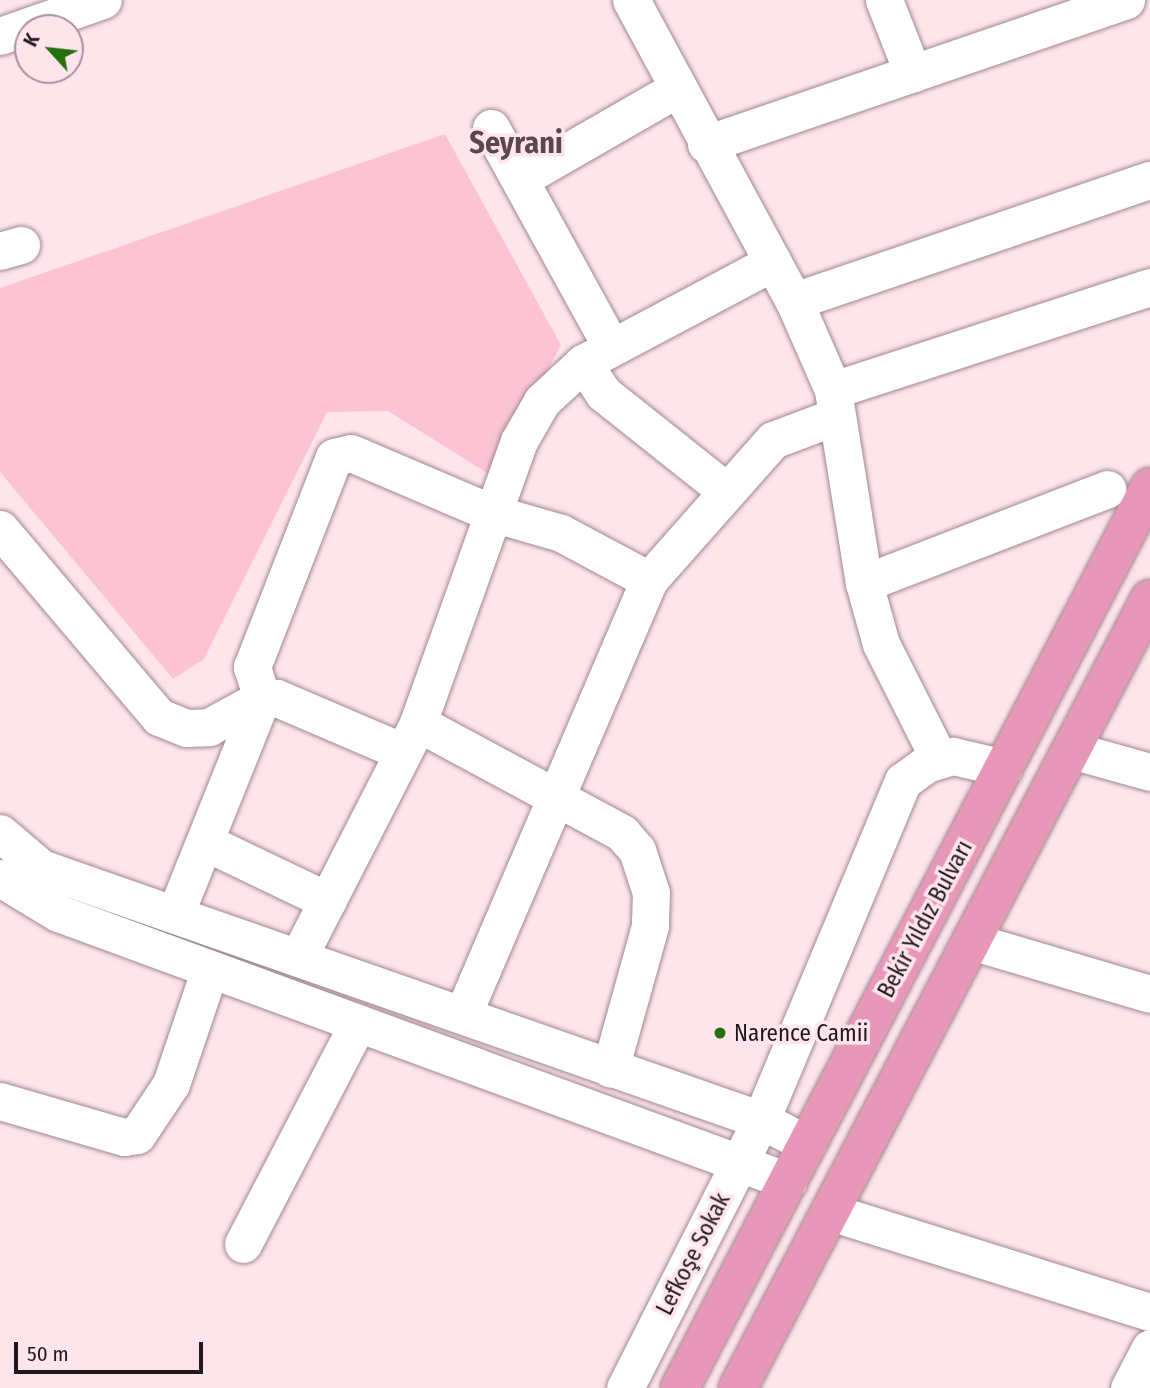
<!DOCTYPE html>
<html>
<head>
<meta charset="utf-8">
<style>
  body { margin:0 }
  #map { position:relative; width:1150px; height:1388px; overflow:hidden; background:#fee5ec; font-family:"Fira Sans Condensed",sans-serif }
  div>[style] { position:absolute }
  .green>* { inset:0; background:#fbc3d4 }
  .roads { filter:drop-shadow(0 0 2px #9f888e) drop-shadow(0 0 2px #9f888e) }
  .minor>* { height:37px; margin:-18.5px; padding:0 18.5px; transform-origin:18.5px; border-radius:18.5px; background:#fff }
  .major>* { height:38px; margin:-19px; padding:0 19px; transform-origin:19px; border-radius:19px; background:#e798b8 }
  .dots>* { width:19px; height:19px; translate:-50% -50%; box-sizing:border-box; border:4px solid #fee5ec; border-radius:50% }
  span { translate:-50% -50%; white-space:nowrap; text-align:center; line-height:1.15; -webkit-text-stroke:7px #fee5ec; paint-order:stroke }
  .street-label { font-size:23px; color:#21191b }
  .poi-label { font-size:23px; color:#21191b }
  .left { translate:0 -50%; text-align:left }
  .district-label { font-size:30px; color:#5b474d; font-weight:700 }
  .north { position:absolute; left:14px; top:14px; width:70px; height:70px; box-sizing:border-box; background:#fee5ec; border:2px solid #a69398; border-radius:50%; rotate:297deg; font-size:19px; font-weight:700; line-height:28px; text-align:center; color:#21191b }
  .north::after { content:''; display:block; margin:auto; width:24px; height:32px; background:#276f0e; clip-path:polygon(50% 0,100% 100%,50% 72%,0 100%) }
  .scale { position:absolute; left:14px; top:1342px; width:189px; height:32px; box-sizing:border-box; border:4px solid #21191b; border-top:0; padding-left:9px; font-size:21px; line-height:24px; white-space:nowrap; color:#21191b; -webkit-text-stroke:5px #fee5ec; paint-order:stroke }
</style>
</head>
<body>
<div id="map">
  <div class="green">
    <i style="clip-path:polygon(445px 134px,561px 345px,492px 476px,388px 411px,327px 412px,204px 659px,173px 679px,0 472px,0 288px)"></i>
  </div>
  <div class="roads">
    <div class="minor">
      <i style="left:631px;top:0;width:342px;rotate:61.6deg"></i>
      <i style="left:794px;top:301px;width:97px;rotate:66.3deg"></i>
      <i style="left:833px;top:390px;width:195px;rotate:80.9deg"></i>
      <i style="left:864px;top:583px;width:63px;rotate:74.4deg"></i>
      <i style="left:881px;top:644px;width:129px;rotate:63.2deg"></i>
      <i style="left:884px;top:0;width:79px;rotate:68.6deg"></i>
      <i style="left:0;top:36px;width:109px;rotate:-19.3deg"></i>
      <i style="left:491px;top:128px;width:230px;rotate:61.2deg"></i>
      <i style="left:706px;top:144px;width:444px;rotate:-18.9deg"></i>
      <i style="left:520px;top:179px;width:179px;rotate:-29.9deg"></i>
      <i style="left:0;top:251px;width:22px;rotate:-16deg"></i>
      <i style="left:794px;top:301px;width:376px;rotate:-18.8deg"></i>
      <i style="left:583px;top:363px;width:36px;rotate:56deg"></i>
      <i style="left:603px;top:393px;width:156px;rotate:38.5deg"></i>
      <i style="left:833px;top:390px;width:333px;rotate:-18deg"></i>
      <i style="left:0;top:529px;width:246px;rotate:49.8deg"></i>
      <i style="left:159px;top:717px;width:29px;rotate:22deg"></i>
      <i style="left:186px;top:728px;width:23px;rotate:-2deg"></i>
      <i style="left:209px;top:727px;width:60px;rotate:-28.7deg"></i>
      <i style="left:262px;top:698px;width:15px"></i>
      <i style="left:277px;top:698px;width:137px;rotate:23.2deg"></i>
      <i style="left:864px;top:583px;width:261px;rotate:-21.1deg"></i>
      <i style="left:418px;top:723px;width:232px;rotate:28.3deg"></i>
      <i style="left:622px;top:833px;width:23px;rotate:49deg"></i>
      <i style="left:637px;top:850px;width:45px;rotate:72deg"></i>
      <i style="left:651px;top:893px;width:33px;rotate:92deg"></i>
      <i style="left:650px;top:926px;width:148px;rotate:105.6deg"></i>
      <i style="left:1071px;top:750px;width:82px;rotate:15.6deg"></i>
      <i style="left:0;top:833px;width:54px;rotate:40.5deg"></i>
      <i style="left:41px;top:868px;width:763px;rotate:19.29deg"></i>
      <i style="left:761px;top:1120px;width:52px;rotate:27.6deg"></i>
      <i style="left:205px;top:842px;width:136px;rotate:25.6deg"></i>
      <i style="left:0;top:878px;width:68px;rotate:31.1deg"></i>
      <i style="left:58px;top:913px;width:778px;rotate:20.16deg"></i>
      <i style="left:176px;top:912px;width:231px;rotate:-68.1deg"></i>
      <i style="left:262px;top:698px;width:33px;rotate:-108deg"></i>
      <i style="left:252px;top:667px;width:225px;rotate:-68.7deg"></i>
      <i style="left:334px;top:457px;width:17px;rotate:-13deg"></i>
      <i style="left:351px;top:453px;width:153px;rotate:23.1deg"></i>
      <i style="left:492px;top:513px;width:72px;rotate:16.2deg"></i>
      <i style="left:561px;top:533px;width:100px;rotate:28.1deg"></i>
      <i style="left:971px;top:941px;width:187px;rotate:16.5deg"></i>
      <i style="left:300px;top:954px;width:259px;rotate:-62.9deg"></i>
      <i style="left:418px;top:723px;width:300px;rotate:-70.3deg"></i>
      <i style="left:519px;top:441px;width:46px;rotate:-60.1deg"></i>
      <i style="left:542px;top:401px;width:56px;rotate:-42.8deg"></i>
      <i style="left:583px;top:363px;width:215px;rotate:-28deg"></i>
      <i style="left:463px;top:1014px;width:472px;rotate:-66.8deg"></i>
      <i style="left:649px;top:580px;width:187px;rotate:-48.5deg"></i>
      <i style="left:773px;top:440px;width:65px;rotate:-20.7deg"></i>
      <i style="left:0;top:1101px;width:129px;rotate:16.2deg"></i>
      <i style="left:124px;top:1137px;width:13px;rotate:-9deg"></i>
      <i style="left:137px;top:1135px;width:61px;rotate:-56.3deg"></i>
      <i style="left:171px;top:1084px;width:121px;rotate:-71.3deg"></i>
      <i style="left:830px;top:1212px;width:335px;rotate:17.4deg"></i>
      <i style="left:243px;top:1244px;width:249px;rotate:-62.5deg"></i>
      <i style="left:625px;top:1388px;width:301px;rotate:-63.1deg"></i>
      <i style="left:761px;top:1120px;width:368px;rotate:-67.3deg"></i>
      <i style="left:903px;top:781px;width:29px;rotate:-36deg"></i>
      <i style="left:926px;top:764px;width:28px;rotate:-17deg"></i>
      <i style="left:953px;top:756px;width:52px;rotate:13.2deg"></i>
      <i style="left:1129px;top:1388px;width:45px;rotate:-62.3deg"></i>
    </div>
    <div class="major">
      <i style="left:680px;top:1388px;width:1016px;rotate:-62.45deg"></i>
      <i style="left:738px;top:1388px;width:890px;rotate:-62.43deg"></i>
    </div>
  </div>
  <div class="dots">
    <i style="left:720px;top:1033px;background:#276f0e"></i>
  </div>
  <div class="street-label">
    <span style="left:925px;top:919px;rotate:-62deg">Bekir Yıldız Bulvarı</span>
    <span style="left:693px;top:1254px;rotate:-63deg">Lefkoşe Sokak</span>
  </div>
  <div class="poi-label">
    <span class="left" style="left:734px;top:1033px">Narence Camii</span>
  </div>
  <div class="district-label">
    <span style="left:516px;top:143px">Seyrani</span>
  </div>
  <div class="north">K</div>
  <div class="scale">50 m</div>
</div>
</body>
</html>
